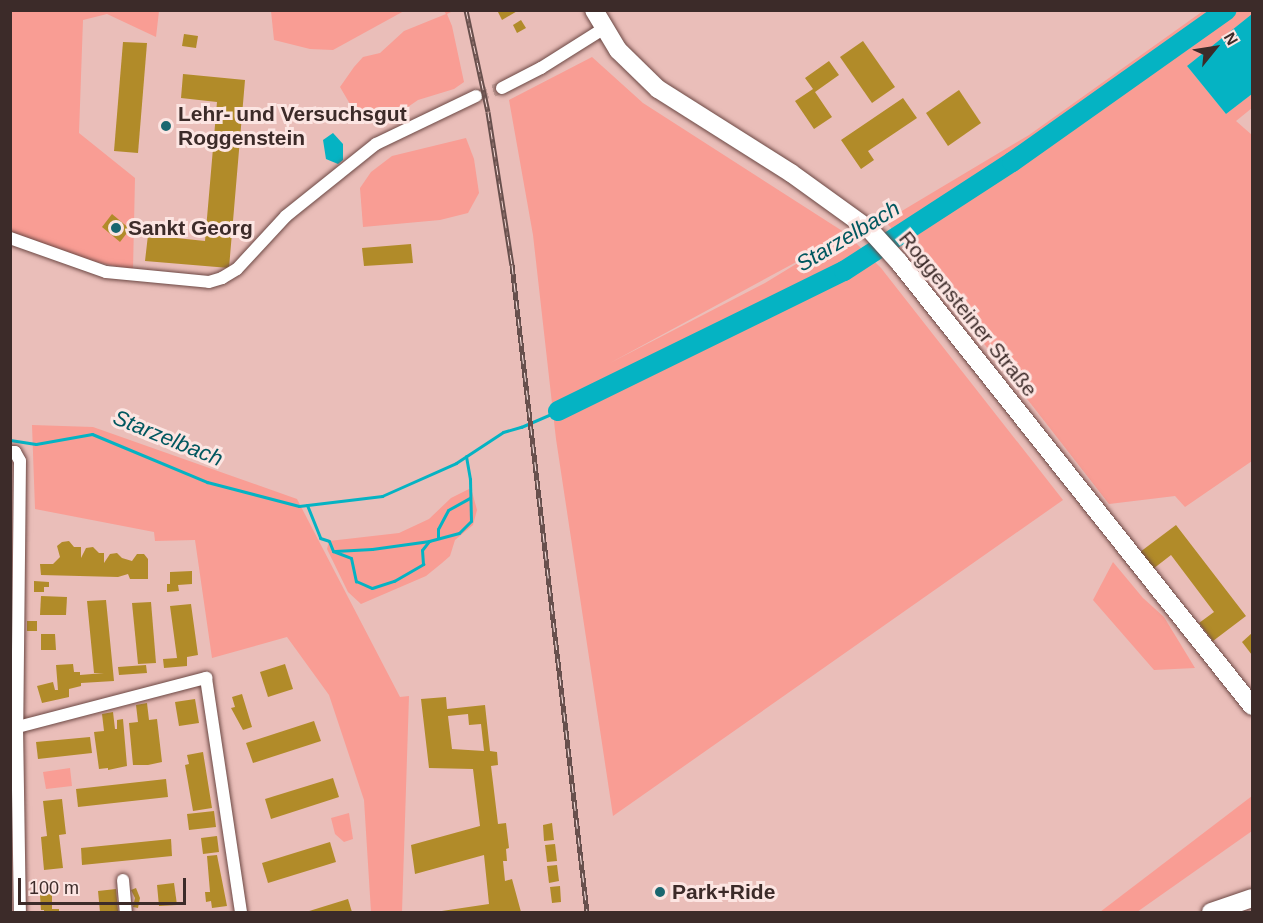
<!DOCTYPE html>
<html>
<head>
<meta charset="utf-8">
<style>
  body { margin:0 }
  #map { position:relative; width:1263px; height:923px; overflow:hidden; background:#eabeb9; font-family:Arial,sans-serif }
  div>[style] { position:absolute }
  .green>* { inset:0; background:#f99d94 }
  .water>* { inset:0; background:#05b3c3 }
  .stream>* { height:3px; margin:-1.5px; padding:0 1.5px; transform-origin:1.5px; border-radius:1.5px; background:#05b3c3 }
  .river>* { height:20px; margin:-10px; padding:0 10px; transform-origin:10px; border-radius:10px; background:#05b3c3 }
  .building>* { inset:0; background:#b18b29 }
  .street-tunnel>* { height:12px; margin-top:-6px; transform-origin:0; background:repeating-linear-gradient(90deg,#c7a19c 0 12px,transparent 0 18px) }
  .roads { filter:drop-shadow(0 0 2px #6b4743) drop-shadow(0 0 2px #6b4743) }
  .street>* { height:12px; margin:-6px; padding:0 6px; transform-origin:6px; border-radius:6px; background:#fff }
  .secondary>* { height:18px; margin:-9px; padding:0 9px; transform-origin:9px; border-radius:9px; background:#fff }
  .rail>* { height:5px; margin-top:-2.5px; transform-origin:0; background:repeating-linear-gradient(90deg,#fce5e2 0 9px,#68504d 0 18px); box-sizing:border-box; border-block:2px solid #68504d }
  .dots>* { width:16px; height:16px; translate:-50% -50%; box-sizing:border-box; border:3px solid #fce5e2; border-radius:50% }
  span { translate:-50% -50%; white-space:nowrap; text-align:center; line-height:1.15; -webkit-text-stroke:6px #fce5e2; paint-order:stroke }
  .poi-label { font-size:21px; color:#3c2b29; font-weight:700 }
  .left { translate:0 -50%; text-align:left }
  .street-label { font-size:21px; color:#3c2b29 }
  .water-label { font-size:22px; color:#00575f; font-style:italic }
  .frame { position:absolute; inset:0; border:12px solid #3c2b29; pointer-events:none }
  .north { position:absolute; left:1185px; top:18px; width:60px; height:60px; -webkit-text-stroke:4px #fce5e2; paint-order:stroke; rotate:60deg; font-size:16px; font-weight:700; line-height:24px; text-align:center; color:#3c2b29 }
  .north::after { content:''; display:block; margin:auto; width:21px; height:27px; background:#3c2b29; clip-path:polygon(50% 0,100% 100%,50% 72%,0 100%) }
  .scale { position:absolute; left:18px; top:878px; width:168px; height:27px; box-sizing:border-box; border:3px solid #3c2b29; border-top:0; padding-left:8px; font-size:18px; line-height:21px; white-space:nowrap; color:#3c2b29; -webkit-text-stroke:4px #fce5e2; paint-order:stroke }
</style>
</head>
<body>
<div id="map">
  <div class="green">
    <i style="clip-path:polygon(10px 11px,159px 11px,156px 37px,107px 14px,83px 20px,79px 133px,135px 178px,133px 270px,65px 255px,11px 234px)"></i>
    <i style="clip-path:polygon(271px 11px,271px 10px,404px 11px,333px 50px,310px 49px,274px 40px)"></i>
    <i style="clip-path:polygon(444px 11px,453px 11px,447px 14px,452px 26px,464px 82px,454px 89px,418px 100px,383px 124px,360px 121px,340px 87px,354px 67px,363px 57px,380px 53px,404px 31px,446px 14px)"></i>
    <i style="clip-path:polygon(1203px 11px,1252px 11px,1252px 14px,1187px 66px,1226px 114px,1252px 94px,1252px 108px,1236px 121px,1252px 135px,1252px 461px,1185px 507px,1175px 496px,1109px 504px,914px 254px,885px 221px,1029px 135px)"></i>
    <i style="clip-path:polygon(evenodd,592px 57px,643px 103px,847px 234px,881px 268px,1063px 500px,613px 816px,556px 439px,533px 235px,509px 100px,592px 57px,824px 247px,765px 283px,610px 363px,824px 247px)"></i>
    <i style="clip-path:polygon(466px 138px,474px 159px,479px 193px,468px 213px,440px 220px,363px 227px,360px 188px,371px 172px,392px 156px)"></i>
    <i style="clip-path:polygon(32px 425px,93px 427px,297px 499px,400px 697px,409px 696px,402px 912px,371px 912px,364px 800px,329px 695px,287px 637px,212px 658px,195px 540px,155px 541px,154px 532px,35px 509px)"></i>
    <i style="clip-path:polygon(471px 488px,477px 510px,473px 525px,455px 540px,450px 556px,442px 563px,426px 576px,361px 604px,348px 592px,327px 549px,329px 541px,399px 533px,429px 519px,451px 498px)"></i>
    <i style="clip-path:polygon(1113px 562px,1143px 598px,1164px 617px,1195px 668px,1154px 670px,1093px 600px)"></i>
    <i style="clip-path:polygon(70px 768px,72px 786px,46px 789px,43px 772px)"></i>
    <i style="clip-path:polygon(1252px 796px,1252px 831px,1137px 912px,1100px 912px)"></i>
    <i style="clip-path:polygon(349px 813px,353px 839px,344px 842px,335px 834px,331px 818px)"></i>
  </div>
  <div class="water">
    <i style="clip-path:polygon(1252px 14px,1252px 94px,1226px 114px,1187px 66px)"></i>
    <i style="clip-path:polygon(333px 133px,343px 144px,343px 160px,338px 164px,326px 159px,323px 140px)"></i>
  </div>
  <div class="stream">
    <i style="left:10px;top:440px;width:26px;rotate:9deg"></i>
    <i style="left:36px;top:444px;width:57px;rotate:-10.1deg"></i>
    <i style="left:92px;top:434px;width:125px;rotate:22.7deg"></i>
    <i style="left:207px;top:482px;width:95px;rotate:14.6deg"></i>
    <i style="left:299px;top:506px;width:84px;rotate:-6.9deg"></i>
    <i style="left:382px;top:496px;width:81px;rotate:-24deg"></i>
    <i style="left:456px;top:463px;width:56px;rotate:-33.4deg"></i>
    <i style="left:503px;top:432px;width:19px;rotate:-16deg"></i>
    <i style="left:521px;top:427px;width:40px;rotate:-23.4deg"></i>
    <i style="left:307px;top:505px;width:35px;rotate:68deg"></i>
    <i style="left:320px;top:538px;width:9px;rotate:18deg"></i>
    <i style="left:329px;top:541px;width:11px;rotate:68deg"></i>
    <i style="left:333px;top:551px;width:19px;rotate:21deg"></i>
    <i style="left:351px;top:558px;width:24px;rotate:78deg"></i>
    <i style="left:356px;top:581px;width:17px;rotate:24deg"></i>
    <i style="left:372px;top:588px;width:23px;rotate:-18deg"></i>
    <i style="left:394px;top:581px;width:34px;rotate:-30deg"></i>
    <i style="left:423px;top:564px;width:14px;rotate:-94deg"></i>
    <i style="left:422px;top:550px;width:11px;rotate:-52deg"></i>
    <i style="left:429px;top:541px;width:31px;rotate:-15deg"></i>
    <i style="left:459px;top:533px;width:17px;rotate:-45deg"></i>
    <i style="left:471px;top:521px;width:42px;rotate:-91.4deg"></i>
    <i style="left:470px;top:479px;width:23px;rotate:-100deg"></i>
    <i style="left:438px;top:537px;width:8px;rotate:-90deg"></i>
    <i style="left:438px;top:529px;width:21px;rotate:-62deg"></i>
    <i style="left:448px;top:510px;width:25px;rotate:-29deg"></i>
    <i style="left:335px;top:551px;width:37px;rotate:-3deg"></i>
    <i style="left:372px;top:549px;width:58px;rotate:-8deg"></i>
  </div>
  <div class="river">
    <i style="left:558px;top:411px;width:318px;rotate:-26.1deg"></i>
    <i style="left:844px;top:271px;width:200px;rotate:-33deg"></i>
    <i style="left:1012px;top:162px;width:263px;rotate:-35.3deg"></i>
  </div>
  <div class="building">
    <i style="clip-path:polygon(497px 10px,519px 10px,502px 20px)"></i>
    <i style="clip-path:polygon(521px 20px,526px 28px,517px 33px,513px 25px)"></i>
    <i style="clip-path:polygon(184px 34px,198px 36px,196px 48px,182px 46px)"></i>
    <i style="clip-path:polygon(863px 41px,895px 87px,872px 103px,840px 57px)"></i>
    <i style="clip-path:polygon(123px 42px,147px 43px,138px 153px,114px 151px)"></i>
    <i style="clip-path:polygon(829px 61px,839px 75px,815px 92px,832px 117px,814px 129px,795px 101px,813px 89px,805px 78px)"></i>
    <i style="clip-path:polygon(183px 74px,245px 80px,229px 268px,145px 261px,148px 235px,205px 241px,217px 102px,181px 98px)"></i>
    <i style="clip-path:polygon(959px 90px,981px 123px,948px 146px,926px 113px)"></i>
    <i style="clip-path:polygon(903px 98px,917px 118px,868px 151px,874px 160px,861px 169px,841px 140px)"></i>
    <i style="clip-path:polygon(112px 214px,130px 229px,120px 242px,102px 227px)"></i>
    <i style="clip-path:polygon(411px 244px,413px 263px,364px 266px,362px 248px)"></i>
    <i style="clip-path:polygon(1176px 525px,1246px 616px,1213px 641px,1199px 623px,1214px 612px,1171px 555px,1153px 569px,1140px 552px)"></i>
    <i style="clip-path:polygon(69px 541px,74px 547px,81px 547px,81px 558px,86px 548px,93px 547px,99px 553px,104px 553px,104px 563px,110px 554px,117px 553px,122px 558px,132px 561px,137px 554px,144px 554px,148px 559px,148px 579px,130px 579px,128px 574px,118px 577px,41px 575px,40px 564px,53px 564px,60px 557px,57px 546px,62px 542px)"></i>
    <i style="clip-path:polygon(192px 571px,192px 584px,178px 585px,179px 591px,167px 592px,167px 584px,170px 584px,170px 572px)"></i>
    <i style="clip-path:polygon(34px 581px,49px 582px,49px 587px,44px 587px,44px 592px,34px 592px)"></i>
    <i style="clip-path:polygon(41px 596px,67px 597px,66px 615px,40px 615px)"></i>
    <i style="clip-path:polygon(106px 600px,114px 681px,81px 683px,81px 686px,69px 689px,69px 697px,42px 703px,37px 686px,53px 682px,55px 690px,58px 690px,56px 665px,73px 664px,74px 672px,80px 672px,80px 675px,104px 673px,94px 673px,87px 601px)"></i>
    <i style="clip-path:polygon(151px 602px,156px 663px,138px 664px,132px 603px)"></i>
    <i style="clip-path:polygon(191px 604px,198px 655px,187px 657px,187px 666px,164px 668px,163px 659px,177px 658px,170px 606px)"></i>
    <i style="clip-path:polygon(27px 621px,37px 621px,37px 631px,27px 631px)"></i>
    <i style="clip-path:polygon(1252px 633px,1252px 655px,1242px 642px)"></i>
    <i style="clip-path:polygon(41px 634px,55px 634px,56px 650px,41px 650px)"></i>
    <i style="clip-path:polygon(285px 664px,293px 689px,268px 697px,260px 672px)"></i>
    <i style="clip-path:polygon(146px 665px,147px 673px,119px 675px,118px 667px)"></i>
    <i style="clip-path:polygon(242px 694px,252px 727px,243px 730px,231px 708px,235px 707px,232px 697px)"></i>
    <i style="clip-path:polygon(evenodd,446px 697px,447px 709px,485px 705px,490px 751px,497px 752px,498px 765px,491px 766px,498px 824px,506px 823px,509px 848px,506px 849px,507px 861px,503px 861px,505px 881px,512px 879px,521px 912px,435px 912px,489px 904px,484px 855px,415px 874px,411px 845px,480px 826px,473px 769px,429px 768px,421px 699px,446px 697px,468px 714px,469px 725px,481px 724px,484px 751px,452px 749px,448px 716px,468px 714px)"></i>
    <i style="clip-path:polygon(195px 699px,199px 723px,179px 726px,175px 702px)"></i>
    <i style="clip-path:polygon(147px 703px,149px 720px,157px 719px,162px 762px,148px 765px,133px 765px,129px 723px,138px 722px,136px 705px)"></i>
    <i style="clip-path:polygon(113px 712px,115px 729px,117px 729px,117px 720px,123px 719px,127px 766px,108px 770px,108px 768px,99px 769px,94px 732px,104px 731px,102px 714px)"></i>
    <i style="clip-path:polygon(314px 721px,321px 741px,253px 763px,246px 743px)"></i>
    <i style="clip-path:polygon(90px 737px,92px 753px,38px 759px,36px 742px)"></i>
    <i style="clip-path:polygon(203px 752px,212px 808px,193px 811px,185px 765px,189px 764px,187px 755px)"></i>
    <i style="clip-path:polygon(333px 778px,339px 797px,271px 819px,265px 799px)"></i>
    <i style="clip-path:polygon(166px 779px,168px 797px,78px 807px,76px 789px)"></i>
    <i style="clip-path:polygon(62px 799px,66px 834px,59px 835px,63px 868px,44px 870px,41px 837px,47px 836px,43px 801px)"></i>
    <i style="clip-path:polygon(214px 811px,216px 827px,189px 830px,187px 814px)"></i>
    <i style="clip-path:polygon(552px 823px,554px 840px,544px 841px,543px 825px)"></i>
    <i style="clip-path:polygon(217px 836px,219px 852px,203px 854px,201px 838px)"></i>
    <i style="clip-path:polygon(171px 839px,172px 856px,82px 865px,81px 848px)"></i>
    <i style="clip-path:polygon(330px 842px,336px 862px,268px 883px,262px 863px)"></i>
    <i style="clip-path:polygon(555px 844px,557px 861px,547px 862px,545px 845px)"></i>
    <i style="clip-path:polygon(217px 855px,227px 906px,212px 908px,211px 901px,206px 902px,205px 892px,210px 892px,207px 856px)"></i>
    <i style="clip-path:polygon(557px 865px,559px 881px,549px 883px,547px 866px)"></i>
    <i style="clip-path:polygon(174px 883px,177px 905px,159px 906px,157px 885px)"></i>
    <i style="clip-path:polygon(560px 886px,561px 902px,552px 903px,550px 887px)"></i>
    <i style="clip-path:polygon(136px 888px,140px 898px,138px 908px,133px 907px,135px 898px,131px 890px)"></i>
    <i style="clip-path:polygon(116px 889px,118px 911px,100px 912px,98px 891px)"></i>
    <i style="clip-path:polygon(52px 894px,52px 909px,59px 909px,59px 912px,44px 912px,44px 910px,41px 910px,40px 895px)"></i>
    <i style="clip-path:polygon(348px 899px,352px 912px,306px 912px)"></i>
  </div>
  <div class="street-tunnel">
    <i style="left:476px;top:96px;width:27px;rotate:-17deg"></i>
  </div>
  <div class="roads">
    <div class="street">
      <i style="left:502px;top:88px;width:44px;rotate:-27.1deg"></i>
      <i style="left:541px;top:68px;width:73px;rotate:-32.2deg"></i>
      <i style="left:10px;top:238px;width:102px;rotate:19.5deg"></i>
      <i style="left:106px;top:272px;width:103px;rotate:5.5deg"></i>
      <i style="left:209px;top:282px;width:14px;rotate:-17deg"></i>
      <i style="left:222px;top:278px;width:17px;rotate:-31deg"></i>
      <i style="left:237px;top:269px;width:72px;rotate:-47.2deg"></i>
      <i style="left:286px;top:216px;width:115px;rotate:-38.7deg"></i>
      <i style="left:376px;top:144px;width:111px;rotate:-25.6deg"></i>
      <i style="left:10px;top:452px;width:5px"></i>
      <i style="left:15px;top:452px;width:10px;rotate:61deg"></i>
      <i style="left:20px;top:461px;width:266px;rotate:90.6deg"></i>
      <i style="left:17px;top:727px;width:185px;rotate:89.1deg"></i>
      <i style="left:10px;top:729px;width:203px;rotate:-14.6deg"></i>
      <i style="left:206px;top:678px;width:237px;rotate:81.5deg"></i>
      <i style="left:123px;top:880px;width:32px;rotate:85deg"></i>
    </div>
    <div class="secondary">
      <i style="left:594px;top:10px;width:47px;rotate:59deg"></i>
      <i style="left:618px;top:50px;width:56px;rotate:44.3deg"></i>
      <i style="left:658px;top:89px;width:157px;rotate:32.3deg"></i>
      <i style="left:791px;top:173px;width:97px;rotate:35.8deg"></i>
      <i style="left:870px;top:230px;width:43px;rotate:47.8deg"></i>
      <i style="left:899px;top:262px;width:567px;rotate:51.51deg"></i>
      <i style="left:1211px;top:912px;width:43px;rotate:-18.9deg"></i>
    </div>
  </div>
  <div class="rail">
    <i style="left:466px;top:10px;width:104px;rotate:77.8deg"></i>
    <i style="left:488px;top:112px;width:155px;rotate:81.1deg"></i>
    <i style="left:512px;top:265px;width:651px;rotate:83.39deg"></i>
  </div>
  <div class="dots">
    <i style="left:166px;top:126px;background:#1a666f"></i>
    <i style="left:116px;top:228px;background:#1a666f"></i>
    <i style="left:660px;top:892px;background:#1a666f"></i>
  </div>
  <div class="poi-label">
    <span class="left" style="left:178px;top:126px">Lehr- und Versuchsgut<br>Roggenstein</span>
    <span class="left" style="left:128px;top:228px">Sankt Georg</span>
    <span class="left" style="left:672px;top:892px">Park+Ride</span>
  </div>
  <div class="street-label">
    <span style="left:968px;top:314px;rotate:51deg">Roggensteiner Straße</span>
  </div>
  <div class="water-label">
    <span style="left:848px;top:236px;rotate:-31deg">Starzelbach</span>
    <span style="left:168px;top:438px;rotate:22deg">Starzelbach</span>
  </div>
  <div class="frame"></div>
  <div class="north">N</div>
  <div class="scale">100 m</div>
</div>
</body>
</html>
